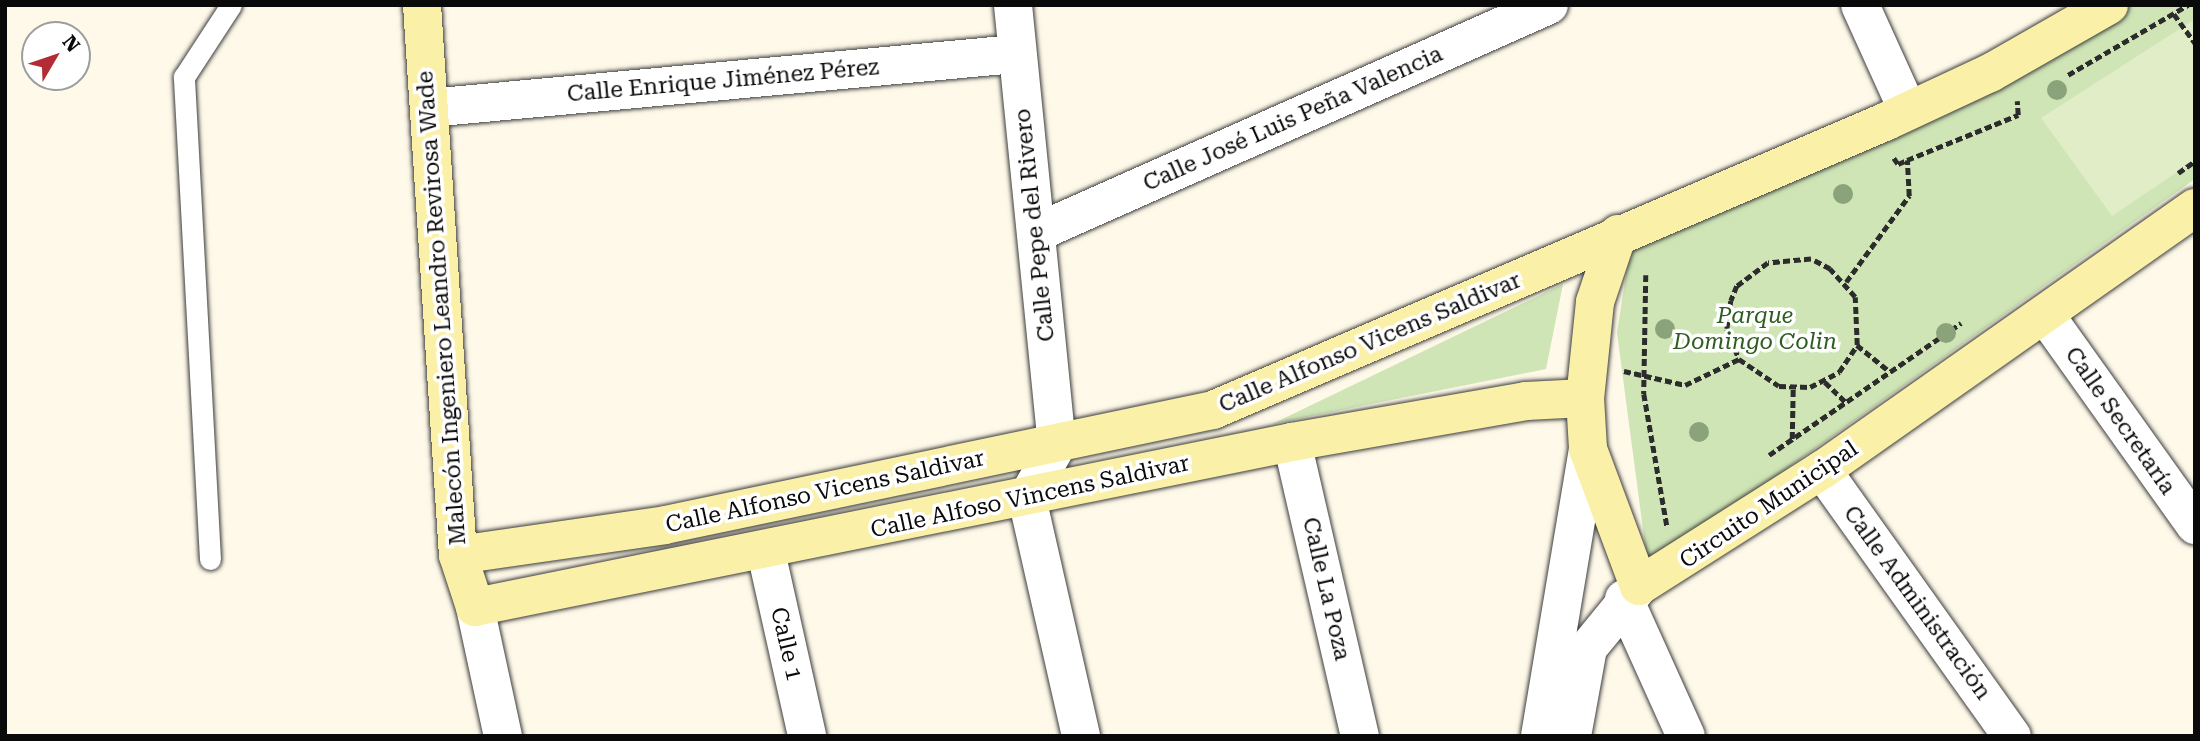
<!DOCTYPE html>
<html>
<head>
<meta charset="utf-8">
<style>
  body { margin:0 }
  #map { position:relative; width:2200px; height:741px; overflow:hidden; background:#fef9e9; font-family:"Roboto Serif",serif }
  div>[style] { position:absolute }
  .green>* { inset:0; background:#cfe5b6 }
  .pitch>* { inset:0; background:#e0edc7 }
  .path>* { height:4.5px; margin-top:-2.25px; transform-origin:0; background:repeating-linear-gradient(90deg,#2c2c2c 0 7px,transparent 0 10.5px) }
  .roads { filter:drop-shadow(0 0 2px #3d3d3d) drop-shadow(0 0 2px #3d3d3d) }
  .service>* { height:21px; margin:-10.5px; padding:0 10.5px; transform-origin:10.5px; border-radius:10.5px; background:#fff }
  .minor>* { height:38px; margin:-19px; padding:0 19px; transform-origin:19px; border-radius:19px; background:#fff }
  .tertiary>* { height:38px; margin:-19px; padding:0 19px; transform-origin:19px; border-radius:19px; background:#fff }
  .secondary>* { height:38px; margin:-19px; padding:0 19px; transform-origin:19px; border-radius:19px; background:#faf0a8 }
  .trees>* { width:20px; height:20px; margin:-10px; border-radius:50%; background:#8ba37a }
  span { translate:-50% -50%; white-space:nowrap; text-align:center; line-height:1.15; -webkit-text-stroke:7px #fff; paint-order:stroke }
  .street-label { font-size:23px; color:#0a0a0a }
  .park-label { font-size:23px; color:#2d5d20; font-style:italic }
  .frame { position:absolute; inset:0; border:7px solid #0a0a0a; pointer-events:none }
  .north { position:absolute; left:21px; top:21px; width:70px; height:70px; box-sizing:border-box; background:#fff; border:2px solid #9d9d9d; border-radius:50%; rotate:51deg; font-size:19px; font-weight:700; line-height:28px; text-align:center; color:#0a0a0a }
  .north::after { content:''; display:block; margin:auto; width:24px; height:32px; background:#b12c34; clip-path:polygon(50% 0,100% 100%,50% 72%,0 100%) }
</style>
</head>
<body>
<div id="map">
  <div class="green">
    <i style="clip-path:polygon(2120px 5px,2195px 5px,2195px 179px,1648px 567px,1617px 333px,1630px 249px)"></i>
    <i style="clip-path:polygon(1563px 284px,1546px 369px,1272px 424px)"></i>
  </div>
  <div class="pitch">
    <i style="clip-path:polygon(2195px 19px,2195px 160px,2112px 216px,2041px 118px)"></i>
  </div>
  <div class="path">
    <i style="left:2174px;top:14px;width:36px;rotate:54deg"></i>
    <i style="left:2068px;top:75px;width:139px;rotate:-30.3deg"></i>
    <i style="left:1894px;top:158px;width:7px;rotate:56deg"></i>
    <i style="left:1898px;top:164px;width:10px;rotate:-24deg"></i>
    <i style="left:2178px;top:173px;width:21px;rotate:-35deg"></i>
    <i style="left:1646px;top:275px;width:119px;rotate:91deg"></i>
    <i style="left:1644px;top:394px;width:134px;rotate:80.1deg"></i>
    <i style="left:1846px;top:282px;width:107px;rotate:-53.8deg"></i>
    <i style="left:1909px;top:196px;width:36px;rotate:-93deg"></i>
    <i style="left:1907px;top:160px;width:120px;rotate:-22.1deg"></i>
    <i style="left:2018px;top:115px;width:14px;rotate:-94deg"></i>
    <i style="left:1857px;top:345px;width:41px;rotate:39.1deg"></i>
    <i style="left:1624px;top:371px;width:63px;rotate:12.9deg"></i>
    <i style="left:1685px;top:385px;width:60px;rotate:-25.7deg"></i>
    <i style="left:1739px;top:359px;width:48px;rotate:34deg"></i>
    <i style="left:1779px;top:386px;width:31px;rotate:2deg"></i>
    <i style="left:1810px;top:387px;width:33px;rotate:-27deg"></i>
    <i style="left:1839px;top:372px;width:32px;rotate:-56deg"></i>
    <i style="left:1857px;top:345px;width:48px;rotate:-92.4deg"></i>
    <i style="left:1855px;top:297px;width:38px;rotate:-132deg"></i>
    <i style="left:1830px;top:269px;width:21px;rotate:-152deg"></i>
    <i style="left:1811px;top:259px;width:43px;rotate:174.7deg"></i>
    <i style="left:1768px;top:263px;width:39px;rotate:143deg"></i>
    <i style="left:1737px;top:286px;width:16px;rotate:112deg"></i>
    <i style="left:1731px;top:301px;width:28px;rotate:98deg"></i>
    <i style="left:1727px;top:329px;width:32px;rotate:68deg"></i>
    <i style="left:1825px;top:382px;width:28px;rotate:44deg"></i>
    <i style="left:1792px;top:439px;width:50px;rotate:-88.9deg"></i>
    <i style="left:1769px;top:455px;width:233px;rotate:-34.5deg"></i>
  </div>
  <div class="roads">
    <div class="service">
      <i style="left:210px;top:559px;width:483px;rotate:-93.1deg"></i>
      <i style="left:184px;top:77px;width:86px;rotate:-56.9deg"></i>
    </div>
    <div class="minor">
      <i style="left:1013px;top:5px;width:442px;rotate:84.3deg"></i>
      <i style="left:1057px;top:445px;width:61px;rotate:119.5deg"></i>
      <i style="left:1027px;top:498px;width:244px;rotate:77.2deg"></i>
      <i style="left:1860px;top:5px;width:116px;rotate:65.6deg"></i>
      <i style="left:429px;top:108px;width:589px;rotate:-5.26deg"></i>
      <i style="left:1038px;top:232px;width:559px;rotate:-23.95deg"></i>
      <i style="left:2046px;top:316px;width:257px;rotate:54.5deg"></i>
      <i style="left:1292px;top:442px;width:302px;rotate:77deg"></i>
      <i style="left:1822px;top:470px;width:327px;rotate:54.5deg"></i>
      <i style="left:766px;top:552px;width:189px;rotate:77.4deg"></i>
      <i style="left:1624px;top:599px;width:150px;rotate:65.7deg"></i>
      <i style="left:475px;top:607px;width:132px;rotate:77.8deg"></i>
    </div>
    <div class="tertiary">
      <i style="left:1540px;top:736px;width:291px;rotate:-80.5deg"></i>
      <i style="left:1572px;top:736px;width:89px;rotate:-79.7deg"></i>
      <i style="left:1588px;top:648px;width:80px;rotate:-50.6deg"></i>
    </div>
    <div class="secondary">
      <i style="left:422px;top:5px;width:551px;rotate:86.26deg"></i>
      <i style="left:458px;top:555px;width:55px;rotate:71.9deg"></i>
      <i style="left:475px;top:607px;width:833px;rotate:-11.42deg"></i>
      <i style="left:1292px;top:442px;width:238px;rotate:-9.9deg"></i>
      <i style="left:1526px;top:401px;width:59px;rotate:-2.9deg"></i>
      <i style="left:1618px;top:234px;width:72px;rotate:108.7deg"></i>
      <i style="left:1595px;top:302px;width:97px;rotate:95.9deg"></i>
      <i style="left:1585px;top:398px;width:51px;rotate:86.6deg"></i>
      <i style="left:1588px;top:449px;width:146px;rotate:69.6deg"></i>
      <i style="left:1639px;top:586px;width:217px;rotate:-32.4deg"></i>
      <i style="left:1822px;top:470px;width:456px;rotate:-35.1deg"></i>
      <i style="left:458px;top:555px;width:209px;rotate:-8.2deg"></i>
      <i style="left:665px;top:525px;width:560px;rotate:-11.85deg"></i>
      <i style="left:1213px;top:410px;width:733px;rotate:-23.21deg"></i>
      <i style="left:1887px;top:121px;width:114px;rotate:-25deg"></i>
      <i style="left:1990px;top:73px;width:137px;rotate:-29.7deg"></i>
    </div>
  </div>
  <div class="trees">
    <i style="left:2057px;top:90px"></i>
    <i style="left:1843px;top:194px"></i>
    <i style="left:1665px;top:329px"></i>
    <i style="left:1946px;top:333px"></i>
    <i style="left:1699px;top:432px"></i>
  </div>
  <div class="street-label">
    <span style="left:723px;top:81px;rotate:-5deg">Calle Enrique Jiménez Pérez</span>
    <span style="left:1293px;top:119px;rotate:-24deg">Calle José Luis Peña Valencia</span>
    <span style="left:1035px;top:225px;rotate:-96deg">Calle Pepe del Rivero</span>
    <span style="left:442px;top:308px;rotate:-94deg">Malecón Ingeniero Leandro Revirosa Wade</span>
    <span style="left:1370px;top:343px;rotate:-23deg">Calle Alfonso Vicens Saldivar</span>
    <span style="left:2120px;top:421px;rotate:55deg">Calle Secretaría</span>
    <span style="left:825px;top:492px;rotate:-12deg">Calle Alfonso Vicens Saldivar</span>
    <span style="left:1030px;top:497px;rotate:-12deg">Calle Alfoso Vincens Saldivar</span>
    <span style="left:1769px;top:505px;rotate:-34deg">Circuito Municipal</span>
    <span style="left:1326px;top:589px;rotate:77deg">Calle La Poza</span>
    <span style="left:1917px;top:603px;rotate:54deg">Calle Administración</span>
    <span style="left:786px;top:644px;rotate:77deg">Calle 1</span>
  </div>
  <div class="park-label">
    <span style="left:1755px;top:329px">Parque<br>Domingo Colin</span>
  </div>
  <div class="frame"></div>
  <div class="north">N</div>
</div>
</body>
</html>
